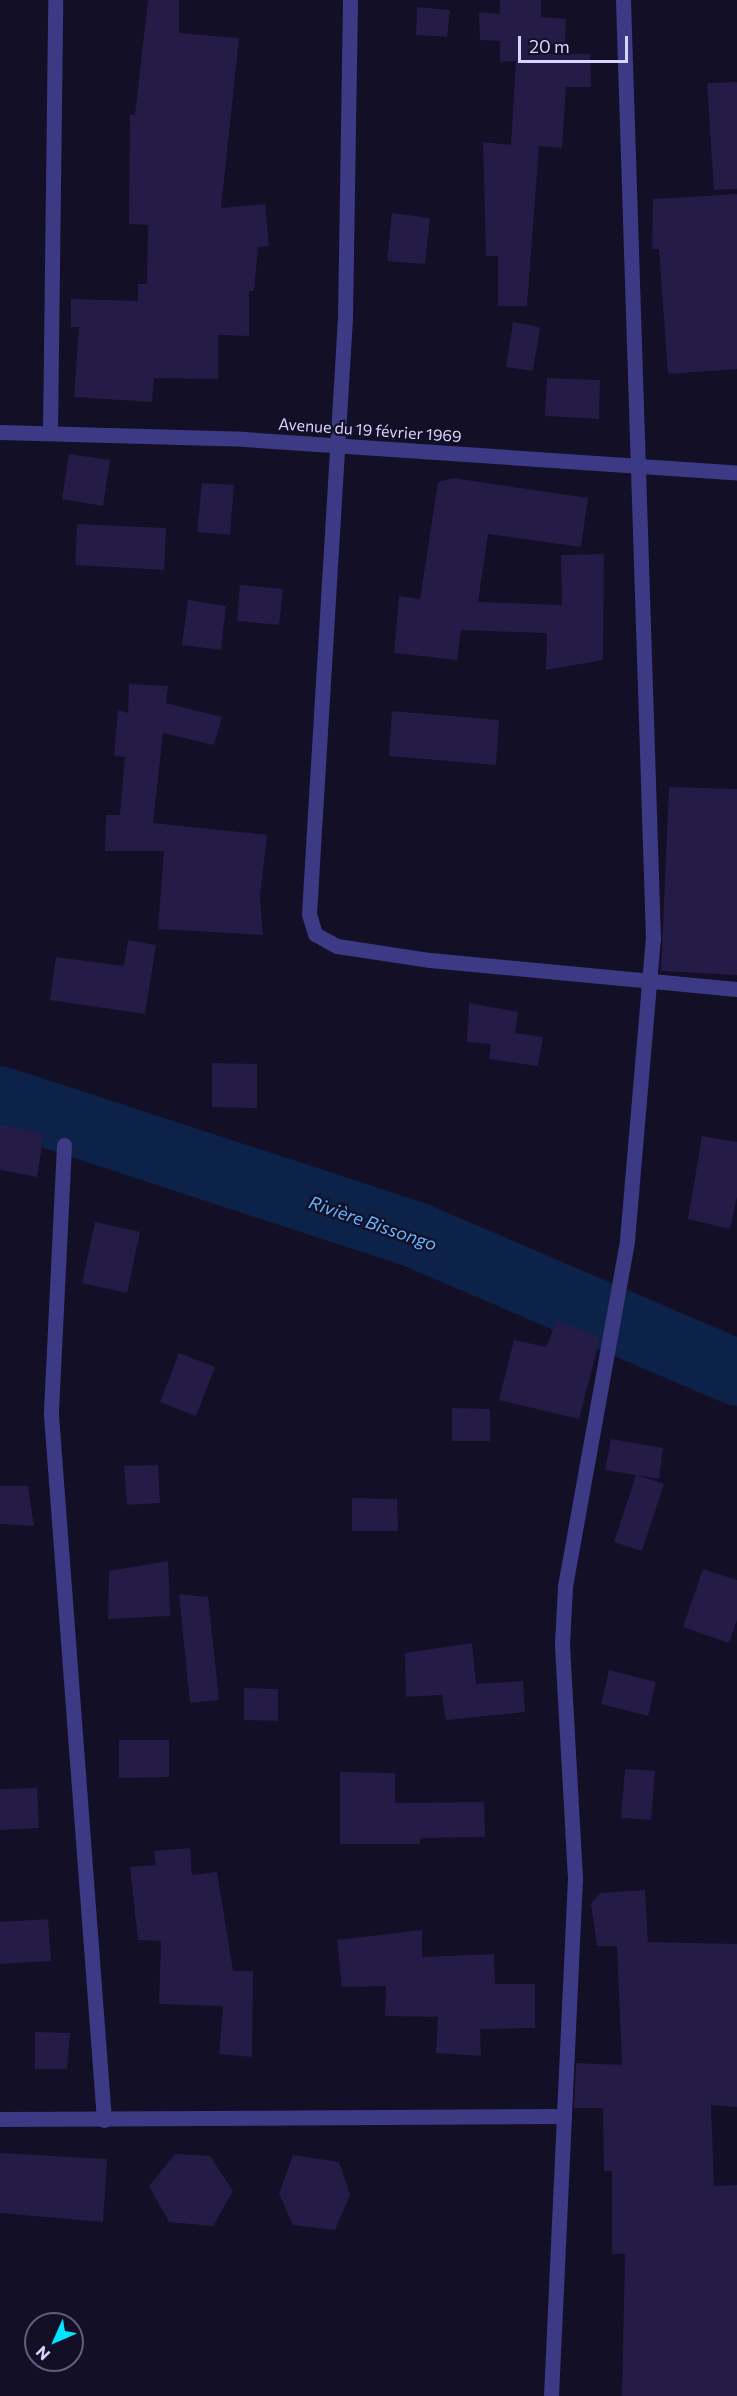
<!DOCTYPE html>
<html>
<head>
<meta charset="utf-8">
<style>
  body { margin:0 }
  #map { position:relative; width:737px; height:2396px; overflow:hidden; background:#130f26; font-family:Commissioner,sans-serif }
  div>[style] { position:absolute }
  .river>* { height:66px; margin:-33px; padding:0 33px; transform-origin:33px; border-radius:33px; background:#0c2248 }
  .building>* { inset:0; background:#241b47 }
  .street>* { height:15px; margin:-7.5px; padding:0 7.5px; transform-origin:7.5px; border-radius:7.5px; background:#3d3a85 }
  span { translate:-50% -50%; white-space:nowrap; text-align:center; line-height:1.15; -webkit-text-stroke:4.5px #130f26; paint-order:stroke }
  .street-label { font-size:16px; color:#d9d4ff }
  .water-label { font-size:18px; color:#62b6ff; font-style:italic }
  .north { position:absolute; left:24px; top:2312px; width:60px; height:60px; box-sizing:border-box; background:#130f26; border:2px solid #625e7d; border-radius:50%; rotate:225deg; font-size:16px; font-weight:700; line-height:24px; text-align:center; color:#d9d4ff }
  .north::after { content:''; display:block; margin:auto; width:21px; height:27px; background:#00e5ff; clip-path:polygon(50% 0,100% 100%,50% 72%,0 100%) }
  .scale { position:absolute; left:518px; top:36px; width:110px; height:27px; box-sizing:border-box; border:3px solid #d9d4ff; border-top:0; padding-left:8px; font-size:18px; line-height:21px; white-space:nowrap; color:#d9d4ff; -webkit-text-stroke:4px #130f26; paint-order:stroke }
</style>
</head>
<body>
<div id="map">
  <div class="river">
    <i style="left:0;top:1099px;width:440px;rotate:18.1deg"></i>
    <i style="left:418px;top:1236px;width:347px;rotate:23.2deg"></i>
  </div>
  <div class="building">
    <i style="clip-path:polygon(148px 0,179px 0,179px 33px,239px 38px,221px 208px,265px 204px,269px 246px,258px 247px,254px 291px,249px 291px,249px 336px,218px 335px,218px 379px,154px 378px,152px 402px,74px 397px,79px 327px,71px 327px,71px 299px,138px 301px,138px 284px,147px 284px,148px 225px,129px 224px,130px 115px,135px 115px)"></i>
    <i style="clip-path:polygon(500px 0,541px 0,541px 17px,566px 19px,565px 45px,541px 44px,542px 54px,590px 54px,591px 87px,566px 87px,562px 148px,539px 146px,527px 306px,498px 306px,498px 256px,486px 256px,483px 142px,511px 145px,516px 61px,500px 62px,500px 41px,480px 40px,479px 12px,500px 14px)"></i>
    <i style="clip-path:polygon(417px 7px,450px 10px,447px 37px,416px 35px)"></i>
    <i style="clip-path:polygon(737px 82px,737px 189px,714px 190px,707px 83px)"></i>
    <i style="clip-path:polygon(737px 194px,737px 369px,668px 374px,659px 249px,652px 249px,653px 199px)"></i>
    <i style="clip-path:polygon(392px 213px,430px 218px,425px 264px,387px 261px)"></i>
    <i style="clip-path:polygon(513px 322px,540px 327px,533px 371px,506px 367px)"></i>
    <i style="clip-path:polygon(547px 378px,600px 380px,599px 419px,545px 416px)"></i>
    <i style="clip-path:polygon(69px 454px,110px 460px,103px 506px,62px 499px)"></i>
    <i style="clip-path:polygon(453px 478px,588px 498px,581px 547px,488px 534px,478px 602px,562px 605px,561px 555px,604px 554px,603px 660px,546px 670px,547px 633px,461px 630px,457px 660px,394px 653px,399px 596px,420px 599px,438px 482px)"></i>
    <i style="clip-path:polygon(202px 483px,234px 485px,230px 535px,197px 532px)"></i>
    <i style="clip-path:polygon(77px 524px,166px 528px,164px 570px,75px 565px)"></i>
    <i style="clip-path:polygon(240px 585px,283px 589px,279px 625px,237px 621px)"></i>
    <i style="clip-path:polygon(188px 600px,226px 606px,221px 650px,182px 645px)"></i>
    <i style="clip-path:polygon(129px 684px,168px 686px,166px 703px,222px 717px,214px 745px,163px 733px,153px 823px,267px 835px,260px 897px,263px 935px,158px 929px,164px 851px,105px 851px,106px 815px,120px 815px,125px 757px,114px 756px,118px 710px,128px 713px)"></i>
    <i style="clip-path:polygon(392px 711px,499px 720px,496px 765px,389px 756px)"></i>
    <i style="clip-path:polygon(669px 787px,737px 789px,737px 975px,661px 971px)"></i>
    <i style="clip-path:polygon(128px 940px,156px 945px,145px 1014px,50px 1000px,56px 957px,124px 966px)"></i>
    <i style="clip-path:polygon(469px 1003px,518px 1012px,515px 1033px,543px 1037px,538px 1066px,489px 1059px,491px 1044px,467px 1042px)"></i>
    <i style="clip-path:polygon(212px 1063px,257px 1064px,257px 1108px,212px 1107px)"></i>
    <i style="clip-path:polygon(0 1125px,44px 1133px,37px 1177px,0 1170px)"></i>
    <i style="clip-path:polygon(702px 1136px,737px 1142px,737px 1197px,730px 1229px,688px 1219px)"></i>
    <i style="clip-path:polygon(95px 1222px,140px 1232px,127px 1293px,82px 1283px)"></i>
    <i style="clip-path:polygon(557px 1320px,600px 1338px,579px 1419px,499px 1400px,514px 1340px,546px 1347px)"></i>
    <i style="clip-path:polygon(179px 1353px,215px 1367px,196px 1416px,160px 1402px)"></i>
    <i style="clip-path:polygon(452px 1408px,490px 1409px,490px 1441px,452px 1441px)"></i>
    <i style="clip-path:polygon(611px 1439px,663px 1448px,659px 1479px,637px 1475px,664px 1484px,642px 1551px,614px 1542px,636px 1475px,605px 1470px)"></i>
    <i style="clip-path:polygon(158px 1465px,160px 1503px,127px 1505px,124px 1466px)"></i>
    <i style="clip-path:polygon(0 1486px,28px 1486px,34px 1526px,0 1524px)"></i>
    <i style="clip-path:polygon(352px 1498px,397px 1499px,398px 1531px,352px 1531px)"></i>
    <i style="clip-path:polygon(168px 1561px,170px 1616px,108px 1619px,109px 1571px)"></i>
    <i style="clip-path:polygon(703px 1569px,737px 1580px,737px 1620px,729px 1643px,683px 1627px)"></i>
    <i style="clip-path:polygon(179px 1594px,208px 1597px,219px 1700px,190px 1703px)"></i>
    <i style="clip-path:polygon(472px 1643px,476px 1684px,523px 1681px,525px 1712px,446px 1720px,442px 1695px,406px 1697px,405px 1653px)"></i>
    <i style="clip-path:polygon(609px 1670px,656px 1682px,648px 1716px,601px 1704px)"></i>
    <i style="clip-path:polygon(244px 1688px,278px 1689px,278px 1721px,244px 1720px)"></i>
    <i style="clip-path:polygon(119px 1740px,169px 1740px,169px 1777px,119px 1778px)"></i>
    <i style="clip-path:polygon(625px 1769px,655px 1771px,651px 1820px,621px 1818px)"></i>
    <i style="clip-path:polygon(340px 1772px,395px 1773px,395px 1803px,484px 1802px,485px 1837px,420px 1838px,420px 1844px,340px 1844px)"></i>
    <i style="clip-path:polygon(37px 1788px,39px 1828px,0 1830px,0 1789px)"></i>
    <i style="clip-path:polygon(190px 1848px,192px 1875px,217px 1872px,233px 1971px,253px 1971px,252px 2057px,219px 2054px,223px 2006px,159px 2004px,161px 1941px,138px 1940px,130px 1867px,156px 1865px,154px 1851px)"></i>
    <i style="clip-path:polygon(645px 1890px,648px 1942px,737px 1944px,737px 2107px,711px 2105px,714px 2186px,737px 2185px,737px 2396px,622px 2396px,625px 2254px,612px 2254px,612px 2171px,604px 2171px,603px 2108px,574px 2108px,576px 2063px,622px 2065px,617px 1946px,597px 1946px,591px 1904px,600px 1893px)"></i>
    <i style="clip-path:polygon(48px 1919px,51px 1961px,0 1964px,0 1922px)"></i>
    <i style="clip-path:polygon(422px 1930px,422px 1957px,494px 1954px,495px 1984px,535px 1984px,535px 2028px,480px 2029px,481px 2056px,436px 2053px,438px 2017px,385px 2016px,386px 1986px,342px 1987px,337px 1940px)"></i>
    <i style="clip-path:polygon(35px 2032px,70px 2033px,67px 2069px,35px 2069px)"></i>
    <i style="clip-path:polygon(0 2153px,107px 2159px,103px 2222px,0 2213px)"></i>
    <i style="clip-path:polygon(175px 2154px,210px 2156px,233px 2191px,213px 2226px,169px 2222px,149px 2186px)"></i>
    <i style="clip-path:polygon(293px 2155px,339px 2162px,350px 2195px,335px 2230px,293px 2225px,279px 2194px)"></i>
  </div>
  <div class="street">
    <i style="left:350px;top:0;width:318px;rotate:90.9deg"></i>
    <i style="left:345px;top:318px;width:597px;rotate:93.46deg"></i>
    <i style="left:309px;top:914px;width:21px;rotate:73deg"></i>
    <i style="left:315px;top:934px;width:25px;rotate:29deg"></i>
    <i style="left:337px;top:946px;width:94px;rotate:8.6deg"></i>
    <i style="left:430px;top:960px;width:308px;rotate:5.4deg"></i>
    <i style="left:50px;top:431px;width:431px;rotate:-89.3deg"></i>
    <i style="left:0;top:432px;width:244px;rotate:1.6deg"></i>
    <i style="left:244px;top:439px;width:494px;rotate:3.9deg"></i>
    <i style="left:64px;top:1145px;width:270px;rotate:92.8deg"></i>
    <i style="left:51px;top:1415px;width:707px;rotate:85.7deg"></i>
    <i style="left:0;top:2119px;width:564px;rotate:-0.3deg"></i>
    <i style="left:551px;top:2396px;width:519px;rotate:-87.35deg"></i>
    <i style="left:575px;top:1878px;width:234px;rotate:-93.2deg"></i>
    <i style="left:562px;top:1644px;width:58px;rotate:-87deg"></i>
    <i style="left:565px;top:1586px;width:352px;rotate:-79.8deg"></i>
    <i style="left:627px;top:1240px;width:302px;rotate:-85.1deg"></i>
    <i style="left:653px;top:939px;width:939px;rotate:-91.83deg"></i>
  </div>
  <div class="street-label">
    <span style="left:370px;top:430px;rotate:4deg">Avenue du 19 février 1969</span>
  </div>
  <div class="water-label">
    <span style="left:373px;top:1223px;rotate:19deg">Rivière Bissongo</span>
  </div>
  <div class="north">N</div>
  <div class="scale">20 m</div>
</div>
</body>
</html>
